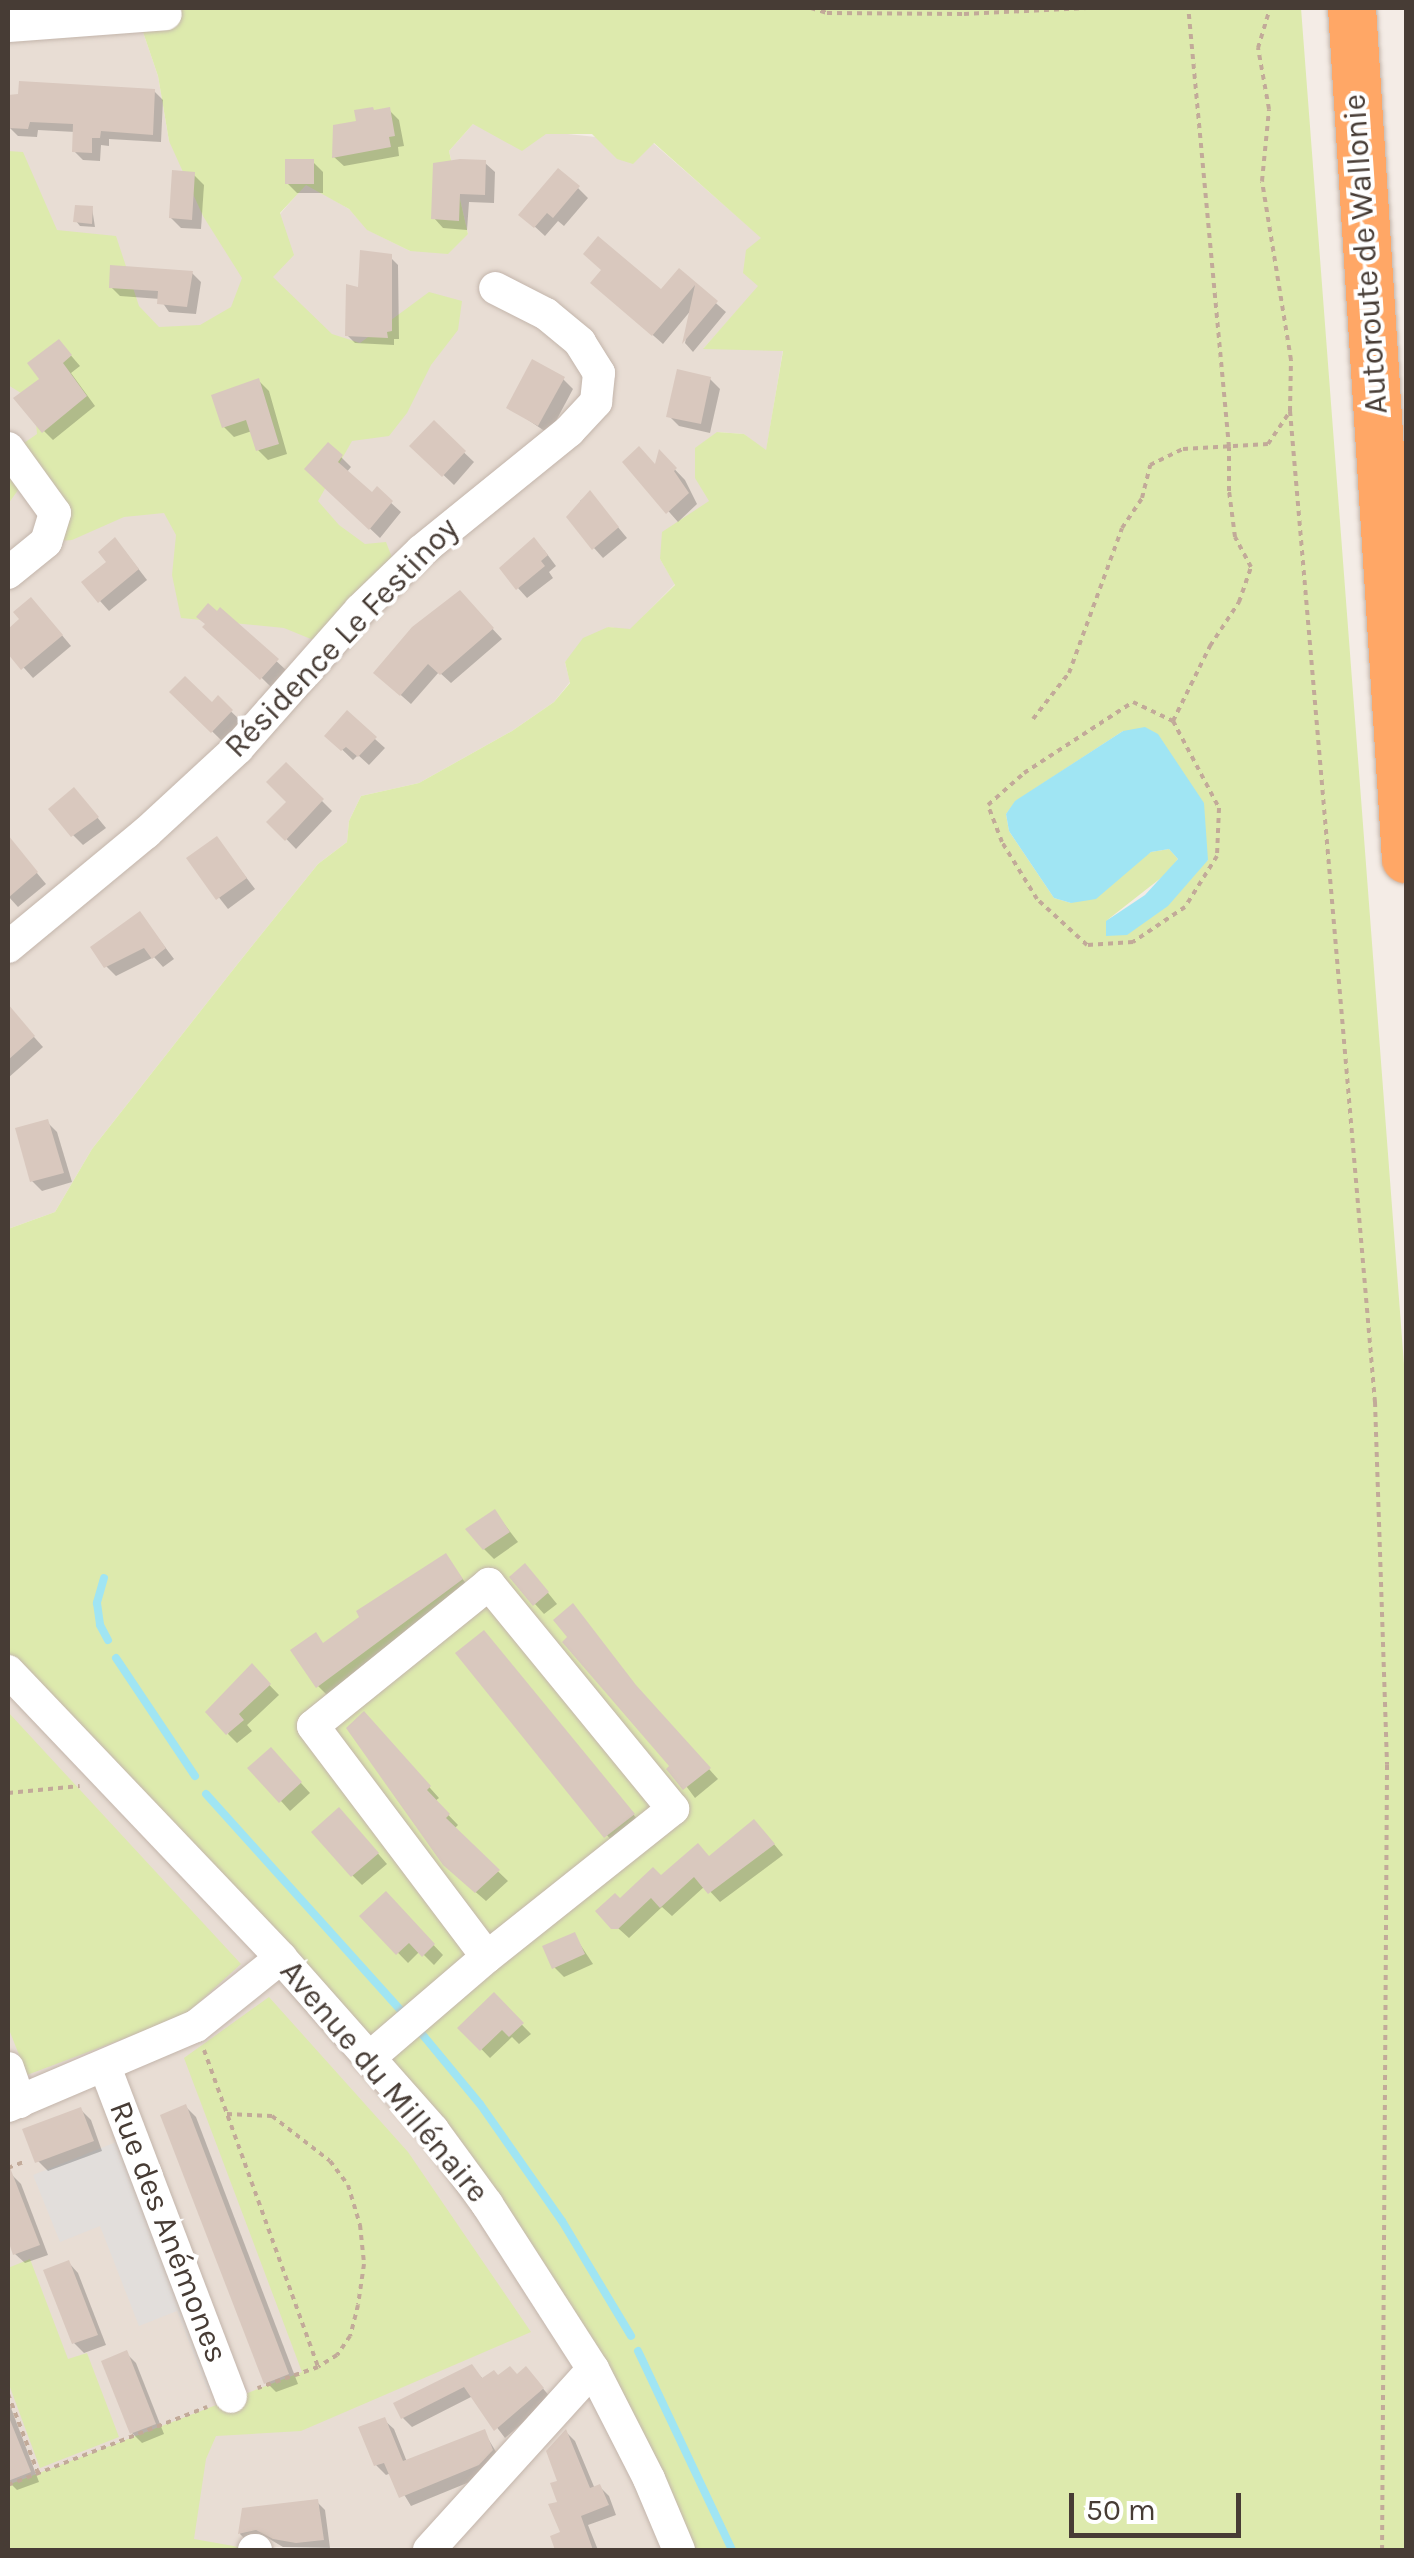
<!DOCTYPE html>
<html>
<head>
<meta charset="utf-8">
<style>
  body { margin:0 }
  #map { position:relative; width:1414px; height:2558px; overflow:hidden; background:#f4ece6; font-family:Karla,sans-serif }
  div>[style] { position:absolute }
  .residential>* { inset:0; background:#e8ddd4 }
  .green>* { inset:0; background:#ddeaad }
  .parking>* { inset:0; background:#e2dedb }
  .water>* { inset:0; background:#a0e5f3 }
  .shadow>* { inset:0; background:#0003 }
  .stream>* { height:8px; margin:-4px; padding:0 4px; transform-origin:4px; border-radius:4px; background:#a0e5f3 }
  .building>* { inset:0; background:#d9c8be }
  .path>* { height:4px; margin-top:-2px; transform-origin:0; background:repeating-linear-gradient(90deg,#c2aa99 0 5px,transparent 0 10px) }
  .roads { filter:drop-shadow(0 0 2px #c3b5ab) drop-shadow(0 0 2px #c3b5ab) }
  .minor>* { height:32px; margin:-16px; padding:0 16px; transform-origin:16px; border-radius:16px; background:#fff }
  .highway>* { height:48px; margin:-24px; padding:0 24px; transform-origin:24px; border-radius:24px; background:#ffa766 }
  span { translate:-50% -50%; white-space:nowrap; text-align:center; line-height:1.15; -webkit-text-stroke:8px #fff; paint-order:stroke }
  .street-label { font-size:32px; color:#473c35 }
  .frame { position:absolute; inset:0; border:10px solid #473c35; pointer-events:none }
  .scale { position:absolute; left:1069px; top:2493px; width:172px; height:45px; box-sizing:border-box; border:5px solid #473c35; border-top:0; padding-left:12px; font-size:30px; line-height:35px; white-space:nowrap; color:#473c35; -webkit-text-stroke:8px #fff; paint-order:stroke }
</style>
</head>
<body>
<div id="map">
  <div class="residential">
    <i style="clip-path:polygon(166px 14px,143px 32px,158px 76px,169px 141px,280px 214px,306px 184px,349px 209px,368px 230px,410px 251px,468px 234px,449px 151px,473px 124px,653px 143px,762px 238px,759px 286px,704px 348px,783px 350px,766px 452px,744px 434px,718px 432px,696px 448px,710px 501px,660px 559px,675px 584px,630px 630px,608px 627px,565px 662px,570px 682px,554px 702px,512px 731px,419px 783px,361px 796px,349px 821px,347px 842px,318px 864px,236px 966px,92px 1149px,55px 1212px,8px 1229px,8px 26px)"></i>
    <i style="clip-path:polygon(8px 1671px,487px 2204px,679px 2550px,8px 2545px)"></i>
  </div>
  <div class="green">
    <i style="clip-path:polygon(evenodd,168px 8px,1301px 8px,1406px 1391px,1406px 2550px,679px 2550px,487px 2204px,8px 1671px,8px 1229px,55px 1212px,92px 1149px,236px 966px,318px 864px,347px 842px,349px 821px,361px 796px,419px 783px,512px 731px,554px 702px,570px 683px,565px 662px,583px 638px,608px 627px,630px 629px,675px 585px,660px 559px,662px 532px,709px 501px,695px 478px,695px 448px,717px 432px,744px 434px,766px 450px,783px 351px,703px 349px,758px 286px,743px 273px,746px 250px,761px 238px,654px 143px,633px 164px,617px 159px,592px 134px,546px 134px,522px 151px,473px 124px,449px 151px,468px 234px,448px 254px,410px 251px,367px 230px,349px 209px,306px 185px,280px 213px,294px 255px,273px 277px,332px 334px,360px 343px,429px 292px,462px 301px,458px 330px,431px 365px,407px 413px,389px 436px,352px 441px,318px 501px,339px 525px,365px 544px,386px 542px,398px 573px,328px 646px,284px 628px,181px 618px,172px 575px,176px 535px,164px 513px,124px 517px,72px 540px,46px 542px,29px 475px,8px 504px,8px 454px,37px 434px,34px 401px,8px 385px,8px 151px,23px 152px,57px 230px,116px 236px,139px 306px,159px 327px,200px 325px,231px 307px,242px 278px,203px 216px,169px 141px,158px 76px,143px 32px,168px 8px,1123px 731px,1208px 860px,1106px 921px,1166px 874px,1178px 859px,1169px 849px,1151px 852px,1071px 903px,1054px 898px,1009px 831px,1006px 814px,1016px 801px,1123px 731px)"></i>
    <i style="clip-path:polygon(8px 1712px,241px 1964px,184px 2016px,27px 2075px,8px 2027px)"></i>
    <i style="clip-path:polygon(269px 1997px,408px 2152px,531px 2332px,301px 2431px,216px 2436px,206px 2459px,194px 2539px,256px 2550px,8px 2550px,8px 2485px,302px 2372px,184px 2058px)"></i>
    <i style="clip-path:polygon(30px 2259px,68px 2359px,87px 2353px,119px 2437px,40px 2468px,8px 2382px,8px 2268px)"></i>
  </div>
  <div class="parking">
    <i style="clip-path:polygon(144px 2131px,242px 2379px,209px 2393px,177px 2311px,139px 2326px,100px 2226px,60px 2242px,33px 2175px)"></i>
  </div>
  <div class="water">
    <i style="clip-path:polygon(1145px 727px,1158px 734px,1204px 803px,1208px 860px,1168px 906px,1127px 935px,1106px 936px,1106px 921px,1145px 895px,1178px 859px,1169px 849px,1151px 852px,1096px 899px,1071px 903px,1054px 898px,1009px 831px,1006px 814px,1015px 801px,1123px 731px)"></i>
  </div>
  <div class="shadow">
    <i style="clip-path:polygon(154px 91px,163px 100px,161px 142px,109px 139px,109px 146px,101px 145px,100px 161px,83px 160px,74px 151px,75px 132px,38px 130px,37px 137px,18px 136px,9px 127px,10px 97px)"></i>
    <i style="clip-path:polygon(389px 110px,399px 120px,404px 146px,398px 147px,399px 156px,344px 166px,334px 157px,359px 123px)"></i>
    <i style="clip-path:polygon(313px 162px,323px 172px,323px 193px,297px 193px,287px 183px)"></i>
    <i style="clip-path:polygon(485px 163px,495px 172px,494px 203px,469px 202px,467px 230px,443px 228px,434px 218px)"></i>
    <i style="clip-path:polygon(194px 175px,204px 185px,201px 229px,181px 228px,171px 218px)"></i>
    <i style="clip-path:polygon(578px 188px,588px 198px,564px 226px,558px 221px,545px 236px,532px 224px)"></i>
    <i style="clip-path:polygon(92px 208px,95px 227px,80px 226px,76px 221px)"></i>
    <i style="clip-path:polygon(390px 257px,398px 265px,399px 339px,394px 339px,394px 345px,355px 343px,347px 335px,360px 290px)"></i>
    <i style="clip-path:polygon(679px 271px,726px 312px,693px 352px,685px 343px,692px 309px,663px 344px,604px 292px,661px 293px)"></i>
    <i style="clip-path:polygon(192px 273px,201px 282px,196px 314px,169px 312px,160px 299px,120px 296px,111px 287px)"></i>
    <i style="clip-path:polygon(68px 352px,80px 366px,71px 373px,95px 406px,53px 440px,44px 431px,43px 379px)"></i>
    <i style="clip-path:polygon(563px 379px,573px 389px,549px 434px,509px 407px)"></i>
    <i style="clip-path:polygon(710px 379px,720px 389px,710px 433px,679px 426px,669px 416px)"></i>
    <i style="clip-path:polygon(259px 381px,269px 391px,287px 454px,268px 460px,258px 450px,252px 431px,234px 437px,224px 427px)"></i>
    <i style="clip-path:polygon(434px 424px,474px 462px,454px 485px,413px 446px)"></i>
    <i style="clip-path:polygon(329px 445px,351px 467px,346px 473px,372px 496px,377px 490px,401px 512px,380px 538px,307px 469px)"></i>
    <i style="clip-path:polygon(660px 454px,685px 480px,697px 504px,678px 522px,625px 462px,657px 469px)"></i>
    <i style="clip-path:polygon(590px 493px,627px 538px,603px 558px,594px 548px,580px 501px)"></i>
    <i style="clip-path:polygon(124px 550px,147px 580px,109px 611px,100px 601px,110px 563px)"></i>
    <i style="clip-path:polygon(544px 550px,556px 566px,549px 572px,553px 578px,527px 598px,518px 588px)"></i>
    <i style="clip-path:polygon(460px 594px,502px 639px,451px 683px,439px 672px,411px 704px,386px 682px)"></i>
    <i style="clip-path:polygon(41px 610px,71px 646px,33px 678px,8px 650px,8px 632px)"></i>
    <i style="clip-path:polygon(221px 610px,286px 670px,271px 687px,200px 617px)"></i>
    <i style="clip-path:polygon(172px 692px,212px 705px,218px 699px,241px 721px,222px 741px)"></i>
    <i style="clip-path:polygon(347px 714px,385px 748px,369px 765px,358px 755px,353px 760px,327px 735px)"></i>
    <i style="clip-path:polygon(286px 765px,332px 811px,296px 849px,270px 822px,289px 801px)"></i>
    <i style="clip-path:polygon(83px 800px,106px 828px,83px 845px,73px 835px)"></i>
    <i style="clip-path:polygon(8px 838px,46px 884px,18px 907px,8px 896px)"></i>
    <i style="clip-path:polygon(217px 839px,255px 889px,228px 909px,189px 859px)"></i>
    <i style="clip-path:polygon(140px 914px,174px 959px,163px 967px,154px 957px,116px 976px,106px 966px)"></i>
    <i style="clip-path:polygon(10px 1010px,43px 1047px,8px 1078px,8px 1012px)"></i>
    <i style="clip-path:polygon(47px 1122px,57px 1132px,72px 1182px,42px 1191px,32px 1181px)"></i>
    <i style="clip-path:polygon(495px 1512px,518px 1542px,494px 1559px,484px 1549px)"></i>
    <i style="clip-path:polygon(445px 1556px,471px 1590px,328px 1696px,318px 1686px,324px 1645px)"></i>
    <i style="clip-path:polygon(535px 1577px,557px 1604px,544px 1614px,535px 1604px)"></i>
    <i style="clip-path:polygon(493px 1643px,642px 1825px,616px 1846px,458px 1654px)"></i>
    <i style="clip-path:polygon(252px 1667px,279px 1695px,247px 1725px,252px 1731px,237px 1743px,228px 1734px)"></i>
    <i style="clip-path:polygon(645px 1698px,718px 1779px,695px 1798px,672px 1767px)"></i>
    <i style="clip-path:polygon(374px 1725px,439px 1798px,435px 1801px,458px 1825px,454px 1829px,508px 1881px,486px 1901px,456px 1875px)"></i>
    <i style="clip-path:polygon(280px 1760px,310px 1793px,290px 1811px,281px 1801px)"></i>
    <i style="clip-path:polygon(349px 1820px,387px 1864px,362px 1885px,352px 1875px)"></i>
    <i style="clip-path:polygon(764px 1832px,783px 1855px,720px 1902px,705px 1886px,672px 1916px,662px 1907px,629px 1938px,599px 1911px)"></i>
    <i style="clip-path:polygon(386px 1895px,443px 1955px,434px 1965px,420px 1951px,408px 1963px,363px 1917px)"></i>
    <i style="clip-path:polygon(574px 1935px,593px 1964px,564px 1977px,554px 1967px)"></i>
    <i style="clip-path:polygon(494px 1996px,531px 2034px,519px 2044px,512px 2037px,490px 2058px,461px 2028px)"></i>
    <i style="clip-path:polygon(186px 2107px,196px 2117px,298px 2384px,276px 2392px,266px 2382px)"></i>
    <i style="clip-path:polygon(81px 2110px,91px 2120px,102px 2151px,48px 2171px,38px 2161px)"></i>
    <i style="clip-path:polygon(11px 2174px,21px 2184px,48px 2255px,25px 2263px,15px 2254px,8px 2233px)"></i>
    <i style="clip-path:polygon(69px 2263px,78px 2273px,106px 2345px,84px 2353px,74px 2343px)"></i>
    <i style="clip-path:polygon(126px 2353px,136px 2363px,164px 2434px,142px 2443px,132px 2433px)"></i>
    <i style="clip-path:polygon(472px 2367px,484px 2380px,535px 2379px,551px 2398px,505px 2438px,473px 2396px,412px 2427px,403px 2418px,397px 2404px)"></i>
    <i style="clip-path:polygon(8px 2400px,39px 2482px,17px 2490px,8px 2481px)"></i>
    <i style="clip-path:polygon(384px 2420px,394px 2429px,407px 2462px,484px 2432px,501px 2460px,489px 2474px,411px 2506px,391px 2473px,386px 2475px,376px 2465px)"></i>
    <i style="clip-path:polygon(566px 2432px,575px 2441px,595px 2489px,600px 2487px,609px 2496px,616px 2515px,588px 2525px,598px 2550px,558px 2550px,553px 2537px,563px 2534px,560px 2482px)"></i>
    <i style="clip-path:polygon(317px 2502px,325px 2510px,330px 2548px,283px 2547px,266px 2537px,248px 2542px,240px 2534px,244px 2510px)"></i>
  </div>
  <div class="stream">
    <i style="left:104px;top:1578px;width:26px;rotate:106deg"></i>
    <i style="left:97px;top:1603px;width:22px;rotate:82deg"></i>
    <i style="left:100px;top:1625px;width:17px;rotate:62deg"></i>
    <i style="left:116px;top:1658px;width:142px;rotate:56.2deg"></i>
    <i style="left:206px;top:1794px;width:295px;rotate:48deg"></i>
    <i style="left:422px;top:2034px;width:91px;rotate:50.4deg"></i>
    <i style="left:480px;top:2104px;width:143px;rotate:55deg"></i>
    <i style="left:562px;top:2221px;width:134px;rotate:59deg"></i>
    <i style="left:638px;top:2351px;width:220px;rotate:64.7deg"></i>
  </div>
  <div class="building">
    <i style="clip-path:polygon(19px 81px,155px 89px,153px 135px,101px 131px,100px 138px,92px 138px,92px 153px,72px 152px,73px 124px,30px 122px,28px 129px,8px 128px,8px 95px,18px 94px)"></i>
    <i style="clip-path:polygon(373px 107px,374px 110px,390px 107px,395px 136px,389px 137px,391px 147px,332px 158px,333px 125px,356px 121px,354px 110px)"></i>
    <i style="clip-path:polygon(285px 159px,314px 159px,314px 184px,285px 184px)"></i>
    <i style="clip-path:polygon(460px 159px,486px 160px,485px 195px,460px 194px,459px 221px,431px 219px,433px 163px)"></i>
    <i style="clip-path:polygon(558px 168px,580px 186px,553px 218px,547px 213px,534px 228px,518px 215px)"></i>
    <i style="clip-path:polygon(172px 170px,195px 172px,192px 220px,169px 218px)"></i>
    <i style="clip-path:polygon(75px 205px,93px 206px,92px 224px,73px 222px)"></i>
    <i style="clip-path:polygon(598px 236px,661px 289px,679px 268px,718px 301px,682px 344px,695px 285px,652px 336px,590px 283px,601px 270px,583px 254px)"></i>
    <i style="clip-path:polygon(360px 250px,392px 254px,392px 331px,387px 332px,388px 338px,345px 336px,346px 284px,358px 287px)"></i>
    <i style="clip-path:polygon(110px 265px,193px 271px,187px 307px,157px 304px,158px 291px,109px 288px)"></i>
    <i style="clip-path:polygon(59px 339px,72px 355px,63px 363px,87px 396px,42px 433px,13px 398px,39px 379px,27px 363px)"></i>
    <i style="clip-path:polygon(532px 359px,565px 377px,538px 426px,506px 408px)"></i>
    <i style="clip-path:polygon(677px 369px,711px 377px,701px 424px,666px 417px)"></i>
    <i style="clip-path:polygon(259px 378px,279px 444px,256px 451px,246px 420px,222px 428px,211px 395px)"></i>
    <i style="clip-path:polygon(434px 420px,466px 451px,442px 477px,409px 446px)"></i>
    <i style="clip-path:polygon(328px 442px,343px 455px,338px 462px,372px 492px,377px 486px,393px 501px,369px 530px,304px 469px)"></i>
    <i style="clip-path:polygon(639px 446px,655px 464px,659px 449px,677px 468px,674px 471px,689px 493px,666px 514px,622px 462px)"></i>
    <i style="clip-path:polygon(590px 490px,619px 527px,592px 550px,566px 517px)"></i>
    <i style="clip-path:polygon(115px 537px,139px 569px,98px 603px,81px 582px,106px 562px,98px 552px)"></i>
    <i style="clip-path:polygon(534px 537px,548px 555px,541px 561px,545px 566px,516px 590px,499px 568px)"></i>
    <i style="clip-path:polygon(460px 590px,494px 628px,440px 675px,428px 664px,400px 696px,373px 673px,412px 627px)"></i>
    <i style="clip-path:polygon(31px 597px,63px 635px,21px 670px,8px 654px,8px 629px,19px 619px,13px 612px)"></i>
    <i style="clip-path:polygon(208px 603px,217px 611px,220px 607px,279px 659px,260px 680px,202px 627px,205px 624px,196px 617px)"></i>
    <i style="clip-path:polygon(185px 676px,212px 702px,218px 695px,233px 710px,211px 733px,169px 692px)"></i>
    <i style="clip-path:polygon(347px 710px,377px 737px,358px 757px,346px 747px,341px 751px,324px 736px)"></i>
    <i style="clip-path:polygon(286px 762px,324px 799px,285px 841px,266px 822px,286px 802px,266px 782px)"></i>
    <i style="clip-path:polygon(74px 787px,99px 817px,71px 837px,48px 809px)"></i>
    <i style="clip-path:polygon(8px 835px,38px 872px,8px 898px)"></i>
    <i style="clip-path:polygon(217px 836px,247px 878px,216px 900px,186px 858px)"></i>
    <i style="clip-path:polygon(140px 911px,166px 948px,152px 959px,144px 948px,104px 968px,90px 947px)"></i>
    <i style="clip-path:polygon(8px 1004px,35px 1036px,8px 1060px)"></i>
    <i style="clip-path:polygon(48px 1119px,64px 1173px,30px 1182px,15px 1128px)"></i>
    <i style="clip-path:polygon(495px 1509px,510px 1532px,483px 1550px,465px 1529px)"></i>
    <i style="clip-path:polygon(446px 1553px,463px 1579px,316px 1688px,290px 1650px,316px 1632px,323px 1643px,359px 1617px,356px 1611px)"></i>
    <i style="clip-path:polygon(525px 1563px,549px 1592px,533px 1606px,509px 1577px)"></i>
    <i style="clip-path:polygon(573px 1603px,636px 1685px,711px 1768px,683px 1790px,666px 1769px,669px 1766px,562px 1642px,567px 1637px,553px 1620px)"></i>
    <i style="clip-path:polygon(484px 1630px,635px 1814px,604px 1838px,455px 1653px)"></i>
    <i style="clip-path:polygon(252px 1663px,271px 1684px,239px 1714px,244px 1720px,226px 1735px,205px 1712px)"></i>
    <i style="clip-path:polygon(364px 1711px,431px 1786px,427px 1790px,450px 1814px,446px 1818px,500px 1870px,475px 1893px,443px 1865px,346px 1728px)"></i>
    <i style="clip-path:polygon(271px 1747px,302px 1782px,279px 1803px,247px 1768px)"></i>
    <i style="clip-path:polygon(339px 1807px,379px 1853px,351px 1877px,311px 1832px)"></i>
    <i style="clip-path:polygon(754px 1819px,775px 1844px,708px 1894px,694px 1877px,660px 1908px,651px 1898px,618px 1929px,611px 1929px,595px 1911px,615px 1893px,620px 1898px,653px 1867px,661px 1875px,698px 1843px,709px 1856px)"></i>
    <i style="clip-path:polygon(386px 1891px,435px 1944px,422px 1957px,409px 1943px,396px 1955px,359px 1916px)"></i>
    <i style="clip-path:polygon(575px 1932px,585px 1954px,552px 1969px,542px 1946px)"></i>
    <i style="clip-path:polygon(494px 1992px,524px 2023px,509px 2037px,502px 2030px,480px 2051px,457px 2028px)"></i>
    <i style="clip-path:polygon(186px 2104px,289px 2374px,264px 2384px,160px 2115px)"></i>
    <i style="clip-path:polygon(81px 2107px,94px 2141px,35px 2163px,22px 2129px)"></i>
    <i style="clip-path:polygon(9px 2165px,40px 2245px,13px 2255px,8px 2240px)"></i>
    <i style="clip-path:polygon(69px 2260px,98px 2335px,72px 2344px,43px 2270px)"></i>
    <i style="clip-path:polygon(127px 2350px,156px 2424px,130px 2434px,101px 2361px)"></i>
    <i style="clip-path:polygon(472px 2364px,482px 2378px,494px 2370px,498px 2375px,510px 2366px,517px 2374px,526px 2366px,544px 2388px,494px 2431px,464px 2387px,401px 2419px,393px 2403px)"></i>
    <i style="clip-path:polygon(8px 2415px,31px 2472px,8px 2481px)"></i>
    <i style="clip-path:polygon(385px 2417px,403px 2461px,485px 2429px,493px 2450px,479px 2465px,399px 2498px,384px 2463px,374px 2466px,358px 2427px)"></i>
    <i style="clip-path:polygon(566px 2429px,590px 2488px,600px 2484px,609px 2505px,581px 2516px,593px 2550px,555px 2550px,550px 2536px,560px 2532px,548px 2504px,557px 2502px,550px 2483px,557px 2481px,546px 2451px)"></i>
    <i style="clip-path:polygon(318px 2499px,324px 2540px,296px 2543px,273px 2539px,256px 2530px,238px 2534px,242px 2508px)"></i>
  </div>
  <div class="path">
    <i style="left:811px;top:8px;width:17px;rotate:17deg"></i>
    <i style="left:827px;top:13px;width:137px;rotate:0.4deg"></i>
    <i style="left:964px;top:14px;width:123px;rotate:-2.8deg"></i>
    <i style="left:1290px;top:411px;width:995px;rotate:85.1deg"></i>
    <i style="left:1375px;top:1402px;width:363px;rotate:88.1deg"></i>
    <i style="left:1387px;top:1765px;width:785px;rotate:90.36deg"></i>
    <i style="left:1133px;top:702px;width:44px;rotate:25.4deg"></i>
    <i style="left:1173px;top:721px;width:98px;rotate:62.1deg"></i>
    <i style="left:1219px;top:808px;width:48px;rotate:92.4deg"></i>
    <i style="left:1217px;top:856px;width:60px;rotate:122.1deg"></i>
    <i style="left:1185px;top:907px;width:63px;rotate:146.1deg"></i>
    <i style="left:1133px;top:942px;width:46px;rotate:176.3deg"></i>
    <i style="left:1087px;top:945px;width:68px;rotate:-137.4deg"></i>
    <i style="left:1037px;top:899px;width:67px;rotate:-121.6deg"></i>
    <i style="left:1002px;top:842px;width:40px;rotate:-111deg"></i>
    <i style="left:988px;top:805px;width:48px;rotate:-41.6deg"></i>
    <i style="left:1024px;top:773px;width:130px;rotate:-33.1deg"></i>
    <i style="left:1033px;top:719px;width:58px;rotate:-52deg"></i>
    <i style="left:1069px;top:673px;width:154px;rotate:-69.9deg"></i>
    <i style="left:1122px;top:528px;width:36px;rotate:-56deg"></i>
    <i style="left:1142px;top:498px;width:34px;rotate:-76deg"></i>
    <i style="left:1150px;top:465px;width:37px;rotate:-26deg"></i>
    <i style="left:1183px;top:449px;width:85px;rotate:-3.4deg"></i>
    <i style="left:1268px;top:444px;width:40px;rotate:-56deg"></i>
    <i style="left:1290px;top:411px;width:51px;rotate:-88.9deg"></i>
    <i style="left:1291px;top:360px;width:181px;rotate:-99.2deg"></i>
    <i style="left:1262px;top:181px;width:72px;rotate:-84.4deg"></i>
    <i style="left:1269px;top:109px;width:62px;rotate:-100.2deg"></i>
    <i style="left:1258px;top:48px;width:42px;rotate:-73.3deg"></i>
    <i style="left:1173px;top:721px;width:84px;rotate:-63.7deg"></i>
    <i style="left:1210px;top:646px;width:53px;rotate:-56.6deg"></i>
    <i style="left:1239px;top:602px;width:37px;rotate:-71deg"></i>
    <i style="left:1251px;top:567px;width:34px;rotate:-118deg"></i>
    <i style="left:1235px;top:537px;width:46px;rotate:-97.4deg"></i>
    <i style="left:1229px;top:491px;width:44px;rotate:-90deg"></i>
    <i style="left:1229px;top:447px;width:441px;rotate:-95.3deg"></i>
    <i style="left:8px;top:1793px;width:72px;rotate:-5.6deg"></i>
    <i style="left:204px;top:2050px;width:337px;rotate:70.2deg"></i>
    <i style="left:318px;top:2367px;width:64px;rotate:160.7deg"></i>
    <i style="left:227px;top:2114px;width:45px;rotate:2.5deg"></i>
    <i style="left:272px;top:2116px;width:73px;rotate:37.8deg"></i>
    <i style="left:330px;top:2161px;width:30px;rotate:53deg"></i>
    <i style="left:348px;top:2185px;width:42px;rotate:73.3deg"></i>
    <i style="left:360px;top:2225px;width:39px;rotate:84deg"></i>
    <i style="left:364px;top:2264px;width:41px;rotate:98.3deg"></i>
    <i style="left:358px;top:2305px;width:32px;rotate:104deg"></i>
    <i style="left:350px;top:2336px;width:23px;rotate:124deg"></i>
    <i style="left:337px;top:2355px;width:22px;rotate:148deg"></i>
    <i style="left:8px;top:2168px;width:19px;rotate:-21deg"></i>
    <i style="left:8px;top:2394px;width:85px;rotate:69.2deg"></i>
    <i style="left:8px;top:2485px;width:214px;rotate:-21.4deg"></i>
  </div>
  <div class="roads">
    <div class="minor">
      <i style="left:8px;top:26px;width:158px;rotate:-4.3deg"></i>
      <i style="left:8px;top:448px;width:80px;rotate:54.1deg"></i>
      <i style="left:55px;top:513px;width:30px;rotate:107deg"></i>
      <i style="left:46px;top:542px;width:49px;rotate:140.8deg"></i>
      <i style="left:8px;top:947px;width:179px;rotate:-39.6deg"></i>
      <i style="left:146px;top:833px;width:125px;rotate:-42.7deg"></i>
      <i style="left:238px;top:748px;width:184px;rotate:-48.5deg"></i>
      <i style="left:360px;top:610px;width:85px;rotate:-44deg"></i>
      <i style="left:421px;top:551px;width:191px;rotate:-39deg"></i>
      <i style="left:569px;top:431px;width:40px;rotate:-47deg"></i>
      <i style="left:596px;top:402px;width:29px;rotate:-84deg"></i>
      <i style="left:599px;top:373px;width:36px;rotate:-122deg"></i>
      <i style="left:580px;top:342px;width:44px;rotate:-140.5deg"></i>
      <i style="left:546px;top:314px;width:57px;rotate:-153deg"></i>
      <i style="left:8px;top:1671px;width:396px;rotate:46.4deg"></i>
      <i style="left:281px;top:1958px;width:230px;rotate:48.5deg"></i>
      <i style="left:433px;top:2130px;width:92px;rotate:53.9deg"></i>
      <i style="left:487px;top:2204px;width:196px;rotate:57.3deg"></i>
      <i style="left:593px;top:2369px;width:123px;rotate:63deg"></i>
      <i style="left:649px;top:2479px;width:77px;rotate:67.1deg"></i>
      <i style="left:369px;top:2058px;width:155px;rotate:-40.6deg"></i>
      <i style="left:487px;top:1957px;width:238px;rotate:-38.5deg"></i>
      <i style="left:673px;top:1809px;width:291px;rotate:-129.3deg"></i>
      <i style="left:489px;top:1584px;width:226px;rotate:141.1deg"></i>
      <i style="left:313px;top:1726px;width:289px;rotate:53deg"></i>
      <i style="left:105px;top:2067px;width:353px;rotate:69.1deg"></i>
      <i style="left:8px;top:2068px;width:36px;rotate:71deg"></i>
      <i style="left:8px;top:2106px;width:204px;rotate:-23.1deg"></i>
      <i style="left:196px;top:2026px;width:109px;rotate:-38.7deg"></i>
      <i style="left:254px;top:2550px;width:2px"></i>
      <i style="left:429px;top:2550px;width:244px;rotate:-47.8deg"></i>
    </div>
    <div class="highway">
      <i style="left:1352px;top:8px;width:853px;rotate:86.37deg"></i>
    </div>
  </div>
  <div class="street-label">
    <span style="left:1366px;top:254px;rotate:-94deg">Autoroute de Wallonie</span>
    <span style="left:342px;top:638px;rotate:-46deg">Résidence Le Festinoy</span>
    <span style="left:384px;top:2082px;rotate:50deg">Avenue du Millénaire</span>
    <span style="left:168px;top:2232px;rotate:69deg">Rue des Anémones</span>
  </div>
  <div class="frame"></div>
  <div class="scale">50 m</div>
</div>
</body>
</html>
